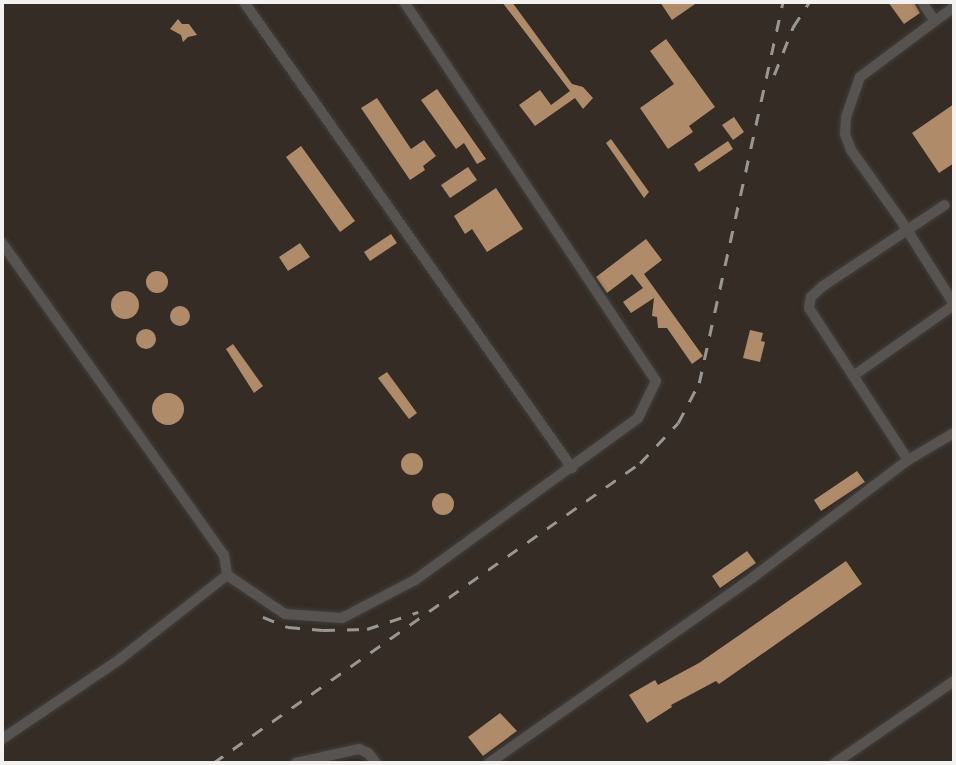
<!DOCTYPE html>
<html>
<head>
<meta charset="utf-8">
<style>
  body { margin:0 }
  #map { position:relative; width:956px; height:765px; overflow:hidden; background:#272422; font-family:"Public Sans",sans-serif }
  div>[style] { position:absolute }
  .built>* { inset:0; background:#342c25 }
  .building>* { inset:0; background:#b08b6a }
  .round { border-radius:50% }
  .roads { filter:drop-shadow(0 0 2px #423f3d) drop-shadow(0 0 2px #423f3d) }
  .minor>* { height:10px; margin:-5px; padding:0 5px; transform-origin:5px; border-radius:5px; background:#575350 }
  .rail>* { height:2.5px; margin-top:-1.25px; transform-origin:0; background:repeating-linear-gradient(90deg,#999795 0 12px,transparent 0 24px) }
  span { translate:-50% -50%; white-space:nowrap; text-align:center; line-height:1.15; -webkit-text-stroke:7px #0f0e0d; paint-order:stroke }
  .frame { position:absolute; inset:0; border:4px solid #f4f2f0; pointer-events:none }
</style>
</head>
<body>
<div id="map">
  <div class="built">
    <i style="clip-path:polygon(2px 2px,954px 2px,954px 763px,2px 763px)"></i>
  </div>
  <div class="building">
    <i style="clip-path:polygon(502px 2px,512px 2px,572px 84px,583px 87px,593px 98px,583px 109px,575px 98px,535px 126px,519px 105px,540px 90px,551px 105px,570px 91px)"></i>
    <i style="clip-path:polygon(660px 2px,698px 2px,672px 20px)"></i>
    <i style="clip-path:polygon(888px 2px,914px 2px,920px 13px,904px 24px)"></i>
    <i style="clip-path:polygon(178px 19px,182px 24px,189px 24px,197px 35px,188px 37px,183px 42px,181px 35px,170px 29px)"></i>
    <i style="clip-path:polygon(666px 39px,715px 107px,689px 126px,693px 132px,668px 149px,640px 108px,674px 84px,650px 51px)"></i>
    <i style="clip-path:polygon(437px 89px,486px 159px,477px 164px,464px 143px,456px 149px,421px 100px)"></i>
    <i style="clip-path:polygon(377px 98px,411px 149px,424px 140px,436px 156px,423px 166px,425px 170px,410px 180px,361px 108px)"></i>
    <i style="clip-path:polygon(954px 104px,954px 163px,939px 173px,912px 133px)"></i>
    <i style="clip-path:polygon(734px 117px,744px 132px,733px 140px,722px 125px)"></i>
    <i style="clip-path:polygon(611px 139px,649px 192px,644px 198px,606px 143px)"></i>
    <i style="clip-path:polygon(728px 141px,733px 149px,699px 172px,694px 164px)"></i>
    <i style="clip-path:polygon(301px 146px,355px 221px,340px 232px,286px 157px)"></i>
    <i style="clip-path:polygon(468px 167px,477px 180px,450px 198px,441px 185px)"></i>
    <i style="clip-path:polygon(496px 188px,523px 229px,487px 252px,472px 229px,465px 234px,454px 216px)"></i>
    <i style="clip-path:polygon(391px 234px,397px 243px,370px 261px,364px 252px)"></i>
    <i style="clip-path:polygon(646px 239px,662px 260px,644px 274px,703px 356px,692px 364px,667px 328px,658px 328px,657px 317px,652px 316px,654px 298px,631px 313px,623px 302px,643px 288px,632px 274px,607px 293px,596px 277px)"></i>
    <i style="clip-path:polygon(300px 243px,310px 257px,288px 271px,279px 257px)"></i>
    <i class="round" style="left:146px;top:271px;width:22px;height:22px"></i>
    <i class="round" style="left:111px;top:291px;width:28px;height:28px"></i>
    <i class="round" style="left:170px;top:306px;width:20px;height:20px"></i>
    <i class="round" style="left:136px;top:329px;width:20px;height:20px"></i>
    <i style="clip-path:polygon(750px 330px,763px 333px,761px 341px,765px 342px,760px 362px,743px 358px)"></i>
    <i style="clip-path:polygon(233px 344px,263px 386px,254px 393px,226px 349px)"></i>
    <i style="clip-path:polygon(387px 372px,417px 413px,409px 419px,378px 378px)"></i>
    <i class="round" style="left:152px;top:393px;width:32px;height:32px"></i>
    <i class="round" style="left:401px;top:453px;width:22px;height:22px"></i>
    <i style="clip-path:polygon(857px 471px,865px 482px,821px 511px,814px 500px)"></i>
    <i class="round" style="left:432px;top:493px;width:22px;height:22px"></i>
    <i style="clip-path:polygon(747px 551px,756px 563px,720px 588px,712px 576px)"></i>
    <i style="clip-path:polygon(846px 561px,862px 584px,719px 684px,716px 681px,671px 705px,672px 707px,647px 723px,629px 695px,655px 680px,658px 685px,699px 663px)"></i>
    <i style="clip-path:polygon(500px 713px,517px 731px,483px 756px,468px 737px)"></i>
  </div>
  <div class="roads">
    <div class="minor">
      <i style="left:244px;top:2px;width:570px;rotate:54.86deg"></i>
      <i style="left:922px;top:2px;width:23px;rotate:56deg"></i>
      <i style="left:935px;top:21px;width:24px;rotate:-36deg"></i>
      <i style="left:935px;top:21px;width:94px;rotate:143.3deg"></i>
      <i style="left:860px;top:77px;width:42px;rotate:109.3deg"></i>
      <i style="left:846px;top:117px;width:17px;rotate:93deg"></i>
      <i style="left:845px;top:134px;width:17px;rotate:69deg"></i>
      <i style="left:851px;top:150px;width:85px;rotate:54.6deg"></i>
      <i style="left:900px;top:219px;width:101px;rotate:57.6deg"></i>
      <i style="left:2px;top:243px;width:383px;rotate:54.6deg"></i>
      <i style="left:224px;top:555px;width:20px;rotate:81deg"></i>
      <i style="left:853px;top:376px;width:123px;rotate:-35.1deg"></i>
      <i style="left:908px;top:460px;width:181px;rotate:-123.1deg"></i>
      <i style="left:809px;top:308px;width:11px;rotate:-80deg"></i>
      <i style="left:811px;top:297px;width:16px;rotate:-43deg"></i>
      <i style="left:823px;top:286px;width:146px;rotate:-33.6deg"></i>
      <i style="left:2px;top:739px;width:143px;rotate:-34.1deg"></i>
      <i style="left:120px;top:659px;width:136px;rotate:-38.1deg"></i>
      <i style="left:227px;top:575px;width:70px;rotate:33.9deg"></i>
      <i style="left:285px;top:614px;width:57px;rotate:4deg"></i>
      <i style="left:342px;top:618px;width:82px;rotate:-27.5deg"></i>
      <i style="left:415px;top:580px;width:276px;rotate:-36deg"></i>
      <i style="left:638px;top:418px;width:41px;rotate:-64.1deg"></i>
      <i style="left:656px;top:381px;width:455px;rotate:-123.6deg"></i>
      <i style="left:296px;top:763px;width:65px;rotate:-12.5deg"></i>
      <i style="left:359px;top:749px;width:10px;rotate:24deg"></i>
      <i style="left:368px;top:753px;width:13px;rotate:51deg"></i>
      <i style="left:489px;top:763px;width:322px;rotate:-35.1deg"></i>
      <i style="left:752px;top:578px;width:196px;rotate:-37.1deg"></i>
      <i style="left:908px;top:460px;width:53px;rotate:-30.4deg"></i>
      <i style="left:835px;top:763px;width:145px;rotate:-34.6deg"></i>
    </div>
  </div>
  <div class="rail">
    <i style="left:774px;top:75px;width:52px;rotate:-68.4deg"></i>
    <i style="left:793px;top:27px;width:30px;rotate:-57deg"></i>
    <i style="left:263px;top:617px;width:27px;rotate:22deg"></i>
    <i style="left:288px;top:627px;width:35px;rotate:5deg"></i>
    <i style="left:323px;top:630px;width:44px;rotate:-1.3deg"></i>
    <i style="left:367px;top:629px;width:54px;rotate:-18.4deg"></i>
    <i style="left:213px;top:763px;width:522px;rotate:-35.09deg"></i>
    <i style="left:640px;top:463px;width:55px;rotate:-46.5deg"></i>
    <i style="left:678px;top:423px;width:45px;rotate:-62.3deg"></i>
    <i style="left:699px;top:383px;width:390px;rotate:-77.6deg"></i>
  </div>
  <div class="frame"></div>
</div>
</body>
</html>
